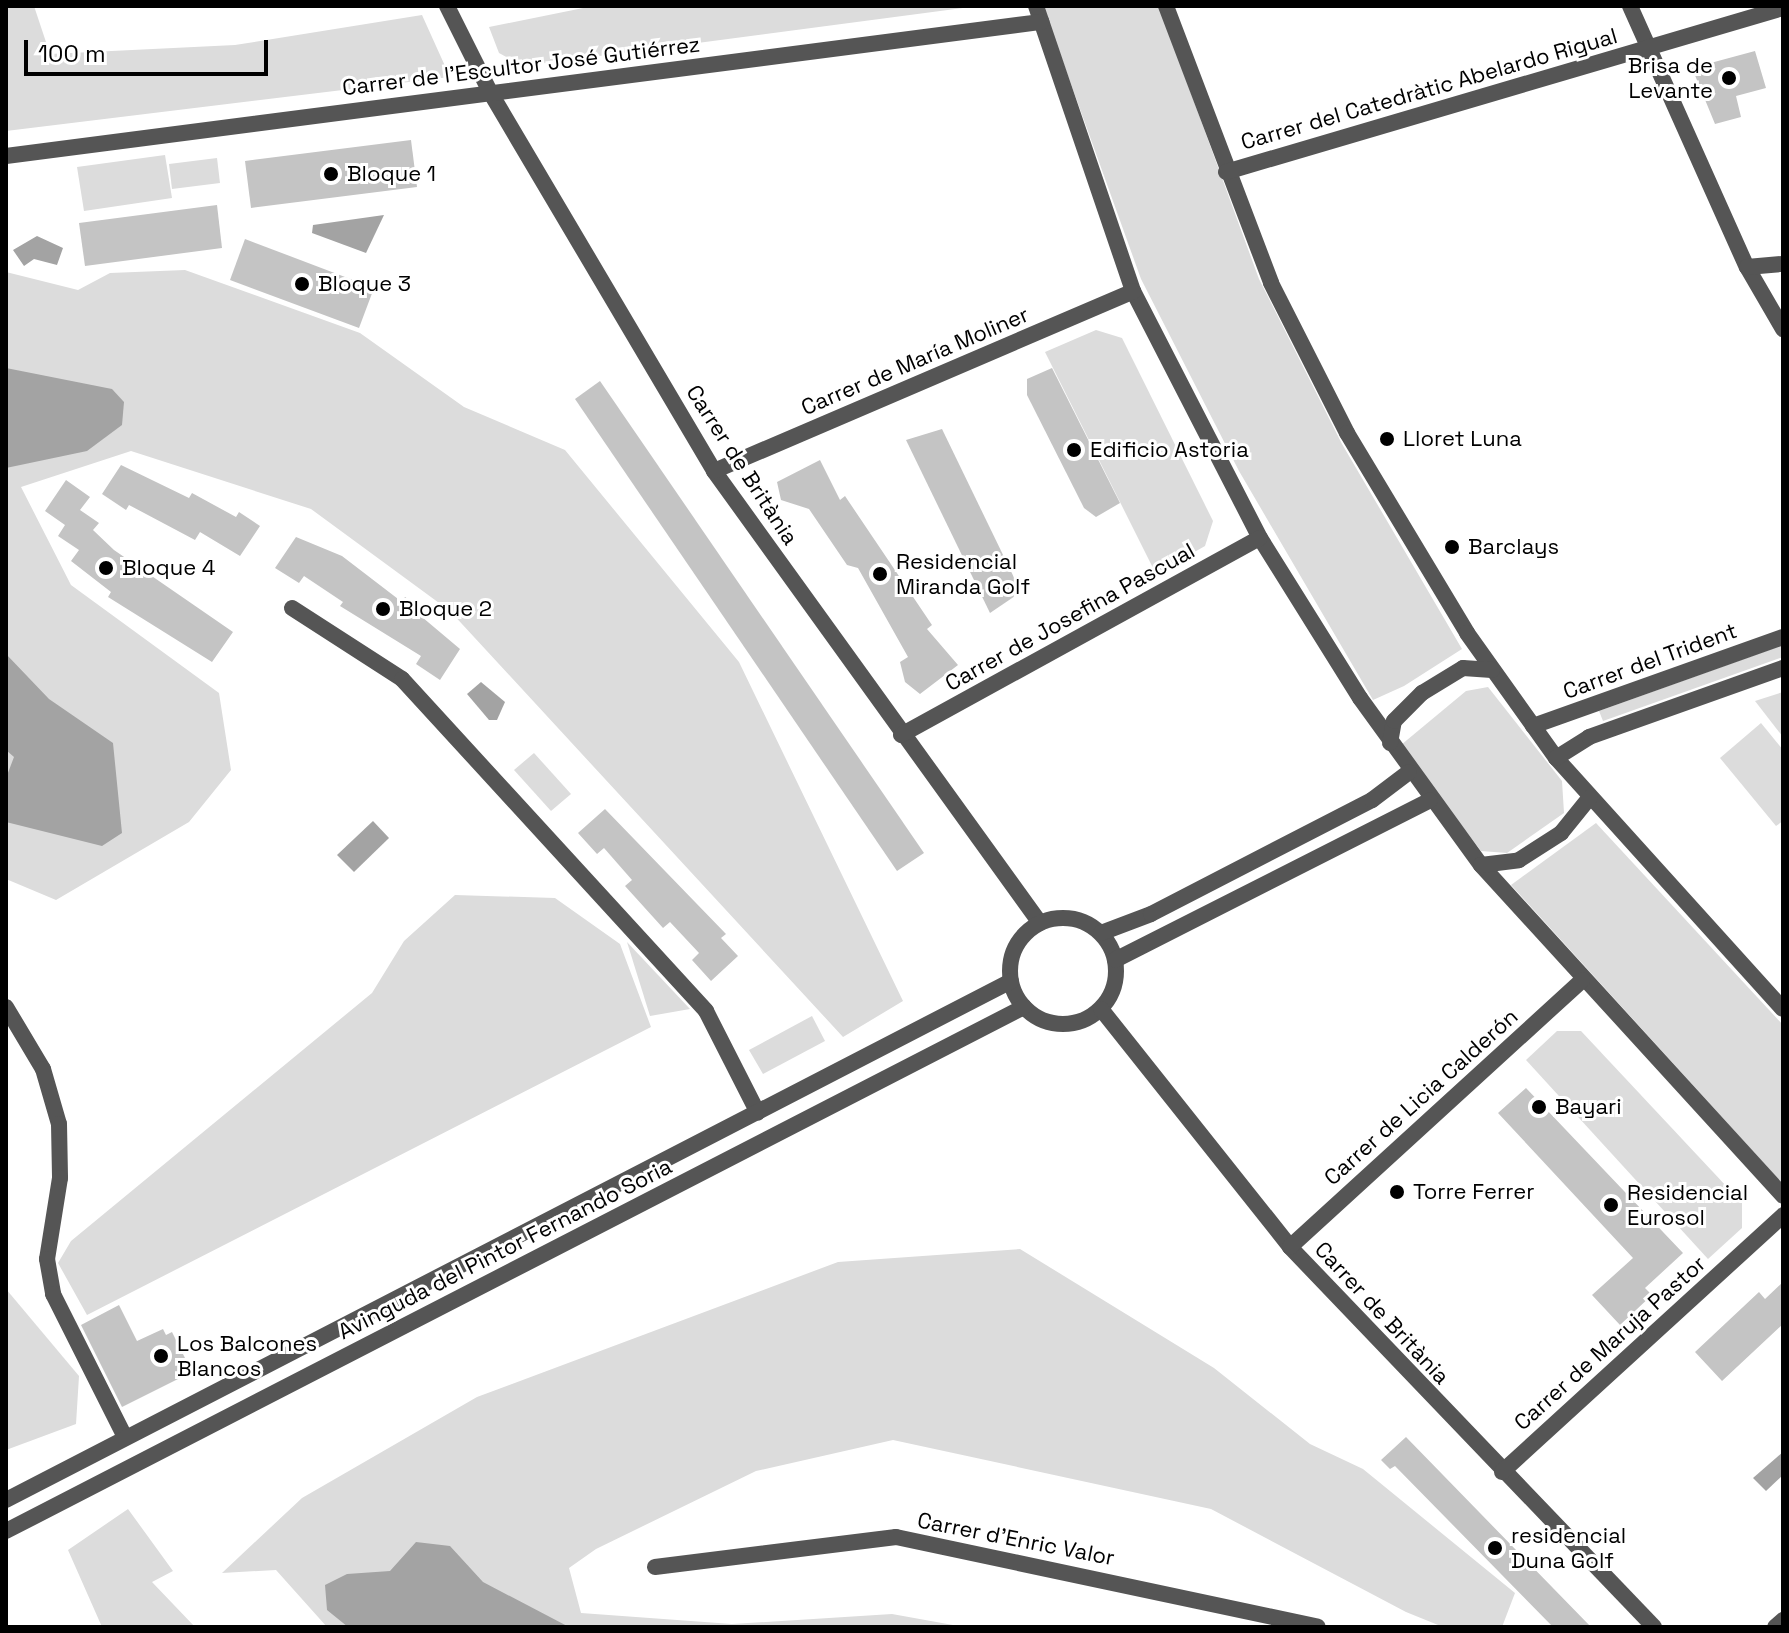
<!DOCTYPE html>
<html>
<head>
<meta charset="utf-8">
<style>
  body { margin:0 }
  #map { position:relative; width:1789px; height:1633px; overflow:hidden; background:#fff; font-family:"Space Grotesk",sans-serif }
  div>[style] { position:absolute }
  .green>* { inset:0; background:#dcdcdc }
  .water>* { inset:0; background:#a3a3a3 }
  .building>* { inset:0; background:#c4c4c4 }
  .minor>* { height:16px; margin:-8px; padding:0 8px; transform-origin:8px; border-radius:8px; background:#555 }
  .minor>.ring { margin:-8px; padding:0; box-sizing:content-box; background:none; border:16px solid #555; border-radius:50% }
  .dots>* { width:22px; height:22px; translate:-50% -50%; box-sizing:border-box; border:4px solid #fff; border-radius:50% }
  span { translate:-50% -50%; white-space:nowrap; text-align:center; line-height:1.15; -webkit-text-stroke:6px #fff; paint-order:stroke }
  .poi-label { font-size:22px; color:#000 }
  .right { translate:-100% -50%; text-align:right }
  .left { translate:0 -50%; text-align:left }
  .street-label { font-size:22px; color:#000 }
  .frame { position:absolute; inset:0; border:8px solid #000; pointer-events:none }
  .scale { position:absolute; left:24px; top:40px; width:244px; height:36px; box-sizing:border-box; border:4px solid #000; border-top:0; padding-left:10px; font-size:24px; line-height:28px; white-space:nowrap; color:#000; -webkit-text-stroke:6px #fff; paint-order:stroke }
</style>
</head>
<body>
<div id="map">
  <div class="green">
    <i style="clip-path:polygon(6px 6px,34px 6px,50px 54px,235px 45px,422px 15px,450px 77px,6px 131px)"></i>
    <i style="clip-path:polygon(593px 6px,978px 6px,523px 66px,499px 53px,489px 27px)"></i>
    <i style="clip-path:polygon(1043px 6px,1159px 6px,1259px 279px,1342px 444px,1462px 649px,1404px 686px,1373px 700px,1239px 471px,1141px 279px)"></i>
    <i style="clip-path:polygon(165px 155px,172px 198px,84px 211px,77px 167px)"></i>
    <i style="clip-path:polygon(217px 158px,220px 183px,172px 189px,169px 164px)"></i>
    <i style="clip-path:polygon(185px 270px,360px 333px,464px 407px,565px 450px,739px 662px,903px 1001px,843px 1037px,450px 611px,311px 509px,131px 451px,21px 487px,71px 585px,219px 693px,231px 770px,189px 822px,56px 900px,6px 879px,6px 272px,78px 290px,110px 273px)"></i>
    <i style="clip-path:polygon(1096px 330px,1122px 338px,1213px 521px,1205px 546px,1156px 574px,1045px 352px)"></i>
    <i style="clip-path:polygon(1783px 645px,1783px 657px,1603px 721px,1599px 711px)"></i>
    <i style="clip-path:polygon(1488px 687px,1562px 781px,1564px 813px,1507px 853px,1481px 851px,1401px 745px,1466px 691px)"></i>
    <i style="clip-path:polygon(1783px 692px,1783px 737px,1755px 701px)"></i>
    <i style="clip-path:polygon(1761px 723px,1783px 750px,1783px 821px,1776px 826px,1720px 758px)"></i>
    <i style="clip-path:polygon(534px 753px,571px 794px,551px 811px,514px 770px)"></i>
    <i style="clip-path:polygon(1596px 823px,1783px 1025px,1783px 1184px,1511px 885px)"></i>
    <i style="clip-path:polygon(455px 895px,555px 898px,620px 944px,651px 1027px,87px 1315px,58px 1263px,71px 1241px,372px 993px,404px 941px)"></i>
    <i style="clip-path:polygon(627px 942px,690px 1009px,650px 1016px)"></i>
    <i style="clip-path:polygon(812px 1016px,825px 1041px,763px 1074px,749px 1050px)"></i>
    <i style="clip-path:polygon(1557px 1031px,1581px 1031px,1742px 1203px,1742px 1228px,1708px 1259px,1526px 1060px)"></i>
    <i style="clip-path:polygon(1020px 1249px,1214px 1368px,1310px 1444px,1363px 1469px,1515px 1593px,1502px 1627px,1443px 1627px,1406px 1612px,1211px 1509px,893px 1440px,756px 1471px,596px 1549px,569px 1568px,581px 1613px,732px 1624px,892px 1614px,964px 1627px,327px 1627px,276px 1570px,222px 1573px,302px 1498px,477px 1397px,838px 1262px)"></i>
    <i style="clip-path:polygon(6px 1289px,79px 1376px,76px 1424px,6px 1450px)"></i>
    <i style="clip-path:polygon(128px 1509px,173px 1571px,152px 1582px,195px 1627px,102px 1627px,68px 1550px)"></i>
  </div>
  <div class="water">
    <i style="clip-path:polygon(384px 215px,366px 253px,312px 233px,313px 225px)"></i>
    <i style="clip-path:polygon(37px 236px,63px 248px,57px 265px,34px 259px,24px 266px,13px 250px)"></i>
    <i style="clip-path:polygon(6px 368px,112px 389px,124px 402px,122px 425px,87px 451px,6px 468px)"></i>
    <i style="clip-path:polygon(6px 654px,49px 699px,113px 743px,122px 833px,102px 846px,6px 822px,6px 778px,14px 757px,6px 750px)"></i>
    <i style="clip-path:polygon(481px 682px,505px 702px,497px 720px,489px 720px,467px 694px)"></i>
    <i style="clip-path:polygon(373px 821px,389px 838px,354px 872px,337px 855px)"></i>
    <i style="clip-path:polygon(1783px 1452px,1783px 1475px,1766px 1491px,1753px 1478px)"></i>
    <i style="clip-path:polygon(416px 1542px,450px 1546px,483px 1582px,569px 1627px,348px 1627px,327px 1610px,325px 1585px,347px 1574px,390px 1571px)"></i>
  </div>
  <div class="building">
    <i style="clip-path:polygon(1755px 51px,1766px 88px,1736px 96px,1741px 117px,1715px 124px,1692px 68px)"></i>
    <i style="clip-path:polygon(411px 140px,417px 187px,251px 208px,245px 161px)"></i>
    <i style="clip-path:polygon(217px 205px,222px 248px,85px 266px,79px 223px)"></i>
    <i style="clip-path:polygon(245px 239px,374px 288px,359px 328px,230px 280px)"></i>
    <i style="clip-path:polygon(1052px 368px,1120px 503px,1096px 517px,1084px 508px,1027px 395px,1027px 379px)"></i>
    <i style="clip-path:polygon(600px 381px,924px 853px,897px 871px,575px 399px)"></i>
    <i style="clip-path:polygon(942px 429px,1021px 592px,990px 613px,906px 440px)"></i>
    <i style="clip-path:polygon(820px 460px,840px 500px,845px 496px,932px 625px,927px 629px,958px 665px,920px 694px,905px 682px,900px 662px,908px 657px,858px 568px,847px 565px,809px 509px,781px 500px,777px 482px)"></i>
    <i style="clip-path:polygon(121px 465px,189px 498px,192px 493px,236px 517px,239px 512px,260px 526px,240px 556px,200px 532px,195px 540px,129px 505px,126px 510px,102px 494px)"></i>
    <i style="clip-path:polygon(66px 480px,90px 497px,80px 510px,99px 523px,93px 530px,114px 550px,233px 632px,212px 662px,108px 597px,111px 592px,71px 561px,79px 550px,58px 536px,65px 525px,45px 511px)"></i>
    <i style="clip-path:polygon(296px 537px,342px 556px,402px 602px,405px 597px,425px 611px,422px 617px,460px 649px,440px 680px,416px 664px,421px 656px,340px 606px,343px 602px,304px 576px,299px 583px,275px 568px)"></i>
    <i style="clip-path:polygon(605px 809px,726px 934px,721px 938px,738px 956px,711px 981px,692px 960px,699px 953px,670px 922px,663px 928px,625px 886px,632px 880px,604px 848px,597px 854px,578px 833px)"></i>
    <i style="clip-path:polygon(1526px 1088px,1683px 1253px,1645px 1288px,1652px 1295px,1620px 1325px,1592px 1295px,1633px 1258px,1498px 1113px)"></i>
    <i style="clip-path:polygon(1783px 1282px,1783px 1324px,1722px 1381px,1695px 1352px,1759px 1292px,1765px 1299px)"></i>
    <i style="clip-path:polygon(119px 1305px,137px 1341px,163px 1329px,166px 1335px,172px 1332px,192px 1372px,122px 1407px,81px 1325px)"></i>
    <i style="clip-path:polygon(1406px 1437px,1591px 1627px,1553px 1627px,1395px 1466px,1390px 1469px,1381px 1460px)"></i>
  </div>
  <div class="minor">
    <i style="left:447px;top:6px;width:96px;rotate:63.4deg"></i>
    <i style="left:490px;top:92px;width:440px;rotate:59.4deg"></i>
    <i style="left:714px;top:471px;width:557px;rotate:54.2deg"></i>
    <i style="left:1036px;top:6px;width:301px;rotate:71.2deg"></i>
    <i style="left:1133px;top:291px;width:278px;rotate:62.8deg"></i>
    <i style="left:1260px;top:538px;width:189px;rotate:58deg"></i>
    <i style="left:1360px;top:698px;width:206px;rotate:54.1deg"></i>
    <i style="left:1481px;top:865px;width:448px;rotate:47.6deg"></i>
    <i style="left:1166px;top:6px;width:296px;rotate:69.2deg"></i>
    <i style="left:1271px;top:283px;width:168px;rotate:63.1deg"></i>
    <i style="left:1347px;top:433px;width:233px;rotate:59deg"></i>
    <i style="left:1467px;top:633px;width:153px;rotate:54.5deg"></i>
    <i style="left:1556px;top:758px;width:338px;rotate:47.9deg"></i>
    <i style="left:1630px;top:6px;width:286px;rotate:65.9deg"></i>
    <i style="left:1747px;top:267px;width:72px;rotate:59.9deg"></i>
    <i style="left:6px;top:156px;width:1044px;rotate:-7.38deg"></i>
    <i style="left:1226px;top:172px;width:581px;rotate:-16.41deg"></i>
    <i style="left:1747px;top:267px;width:36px;rotate:-5deg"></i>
    <i style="left:714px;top:471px;width:456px;rotate:-23.2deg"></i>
    <i style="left:292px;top:608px;width:131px;rotate:32.8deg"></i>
    <i style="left:402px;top:679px;width:450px;rotate:47.5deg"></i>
    <i style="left:706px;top:1011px;width:114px;rotate:63deg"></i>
    <i style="left:1533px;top:726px;width:265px;rotate:-19.6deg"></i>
    <i style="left:901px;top:735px;width:409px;rotate:-28.8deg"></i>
    <i style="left:1390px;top:743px;width:22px;rotate:-80deg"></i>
    <i style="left:1394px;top:721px;width:40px;rotate:-45deg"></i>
    <i style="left:1422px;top:693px;width:48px;rotate:-31.4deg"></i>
    <i style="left:1463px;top:668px;width:29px;rotate:4deg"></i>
    <i style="left:1556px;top:758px;width:39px;rotate:-32deg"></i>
    <i style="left:1589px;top:737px;width:206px;rotate:-19.6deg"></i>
    <i style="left:1481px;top:865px;width:38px;rotate:-7deg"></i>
    <i style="left:1519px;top:860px;width:50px;rotate:-32.7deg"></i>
    <i style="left:1561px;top:833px;width:46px;rotate:-51.1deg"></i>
    <i class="ring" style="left:1010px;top:918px;width:90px;height:90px"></i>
    <i style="left:1101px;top:933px;width:53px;rotate:-20.8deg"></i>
    <i style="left:1151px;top:914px;width:249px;rotate:-27.3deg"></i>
    <i style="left:1372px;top:800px;width:46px;rotate:-37.1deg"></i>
    <i style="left:1115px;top:960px;width:353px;rotate:-26.9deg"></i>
    <i style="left:6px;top:1007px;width:72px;rotate:59.2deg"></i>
    <i style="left:43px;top:1069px;width:57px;rotate:73.8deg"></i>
    <i style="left:59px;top:1124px;width:54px;rotate:88.9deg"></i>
    <i style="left:60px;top:1178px;width:82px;rotate:99.1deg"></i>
    <i style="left:47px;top:1259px;width:36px;rotate:80deg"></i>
    <i style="left:53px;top:1294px;width:158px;rotate:63.3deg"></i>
    <i style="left:1101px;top:1009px;width:304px;rotate:51.5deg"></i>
    <i style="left:1290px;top:1247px;width:526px;rotate:46.23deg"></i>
    <i style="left:1290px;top:1247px;width:396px;rotate:-42.4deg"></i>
    <i style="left:1502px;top:1472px;width:381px;rotate:-42.4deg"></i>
    <i style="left:6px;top:1500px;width:1131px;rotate:-27.31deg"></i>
    <i style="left:6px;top:1531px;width:1145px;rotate:-27.24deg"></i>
    <i style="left:655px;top:1567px;width:243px;rotate:-7.1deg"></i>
    <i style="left:896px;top:1537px;width:431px;rotate:12deg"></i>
    <i style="left:1775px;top:1627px;width:11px;rotate:-41deg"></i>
  </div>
  <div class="dots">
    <i style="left:1729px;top:78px;background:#000"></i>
    <i style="left:331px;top:174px;background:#000"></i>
    <i style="left:302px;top:284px;background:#000"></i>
    <i style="left:1387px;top:439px;background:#000"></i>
    <i style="left:1074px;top:450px;background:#000"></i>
    <i style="left:1452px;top:547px;background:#000"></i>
    <i style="left:106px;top:568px;background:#000"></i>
    <i style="left:880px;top:574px;background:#000"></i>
    <i style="left:383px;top:609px;background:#000"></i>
    <i style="left:1539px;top:1107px;background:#000"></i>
    <i style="left:1397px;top:1192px;background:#000"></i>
    <i style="left:1611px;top:1205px;background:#000"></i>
    <i style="left:161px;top:1356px;background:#000"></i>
    <i style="left:1495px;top:1548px;background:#000"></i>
  </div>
  <div class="poi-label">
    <span class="right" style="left:1713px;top:78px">Brisa de<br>Levante</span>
    <span class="left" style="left:347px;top:174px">Bloque 1</span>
    <span class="left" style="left:318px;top:284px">Bloque 3</span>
    <span class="left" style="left:1403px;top:439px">Lloret Luna</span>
    <span class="left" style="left:1090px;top:450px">Edificio Astoria</span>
    <span class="left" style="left:1468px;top:547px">Barclays</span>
    <span class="left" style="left:896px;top:574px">Residencial<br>Miranda Golf</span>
    <span class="left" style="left:122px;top:568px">Bloque 4</span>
    <span class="left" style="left:399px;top:609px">Bloque 2</span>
    <span class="left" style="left:1555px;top:1107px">Bayari</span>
    <span class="left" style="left:1413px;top:1192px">Torre Ferrer</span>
    <span class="left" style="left:1627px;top:1205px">Residencial<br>Eurosol</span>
    <span class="left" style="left:177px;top:1356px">Los Balcones<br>Blancos</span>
    <span class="left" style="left:1511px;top:1548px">residencial<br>Duna Golf</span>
  </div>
  <div class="street-label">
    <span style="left:521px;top:66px;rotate:-7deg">Carrer de l'Escultor José Gutiérrez</span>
    <span style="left:1429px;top:89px;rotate:-16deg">Carrer del Catedràtic Abelardo Rigual</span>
    <span style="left:915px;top:361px;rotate:-23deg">Carrer de María Moliner</span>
    <span style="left:742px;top:465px;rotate:57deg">Carrer de Britània</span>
    <span style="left:1070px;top:617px;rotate:-29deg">Carrer de Josefina Pascual</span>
    <span style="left:1650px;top:661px;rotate:-20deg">Carrer del Trident</span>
    <span style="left:1421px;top:1097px;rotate:-42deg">Carrer de Licia Calderón</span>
    <span style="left:505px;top:1249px;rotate:-27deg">Avinguda del Pintor Fernando Soria</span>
    <span style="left:1382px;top:1313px;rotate:47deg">Carrer de Britània</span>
    <span style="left:1610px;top:1343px;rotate:-42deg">Carrer de Maruja Pastor</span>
    <span style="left:1016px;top:1539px;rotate:11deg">Carrer d'Enric Valor</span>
  </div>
  <div class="frame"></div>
  <div class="scale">100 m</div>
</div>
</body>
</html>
